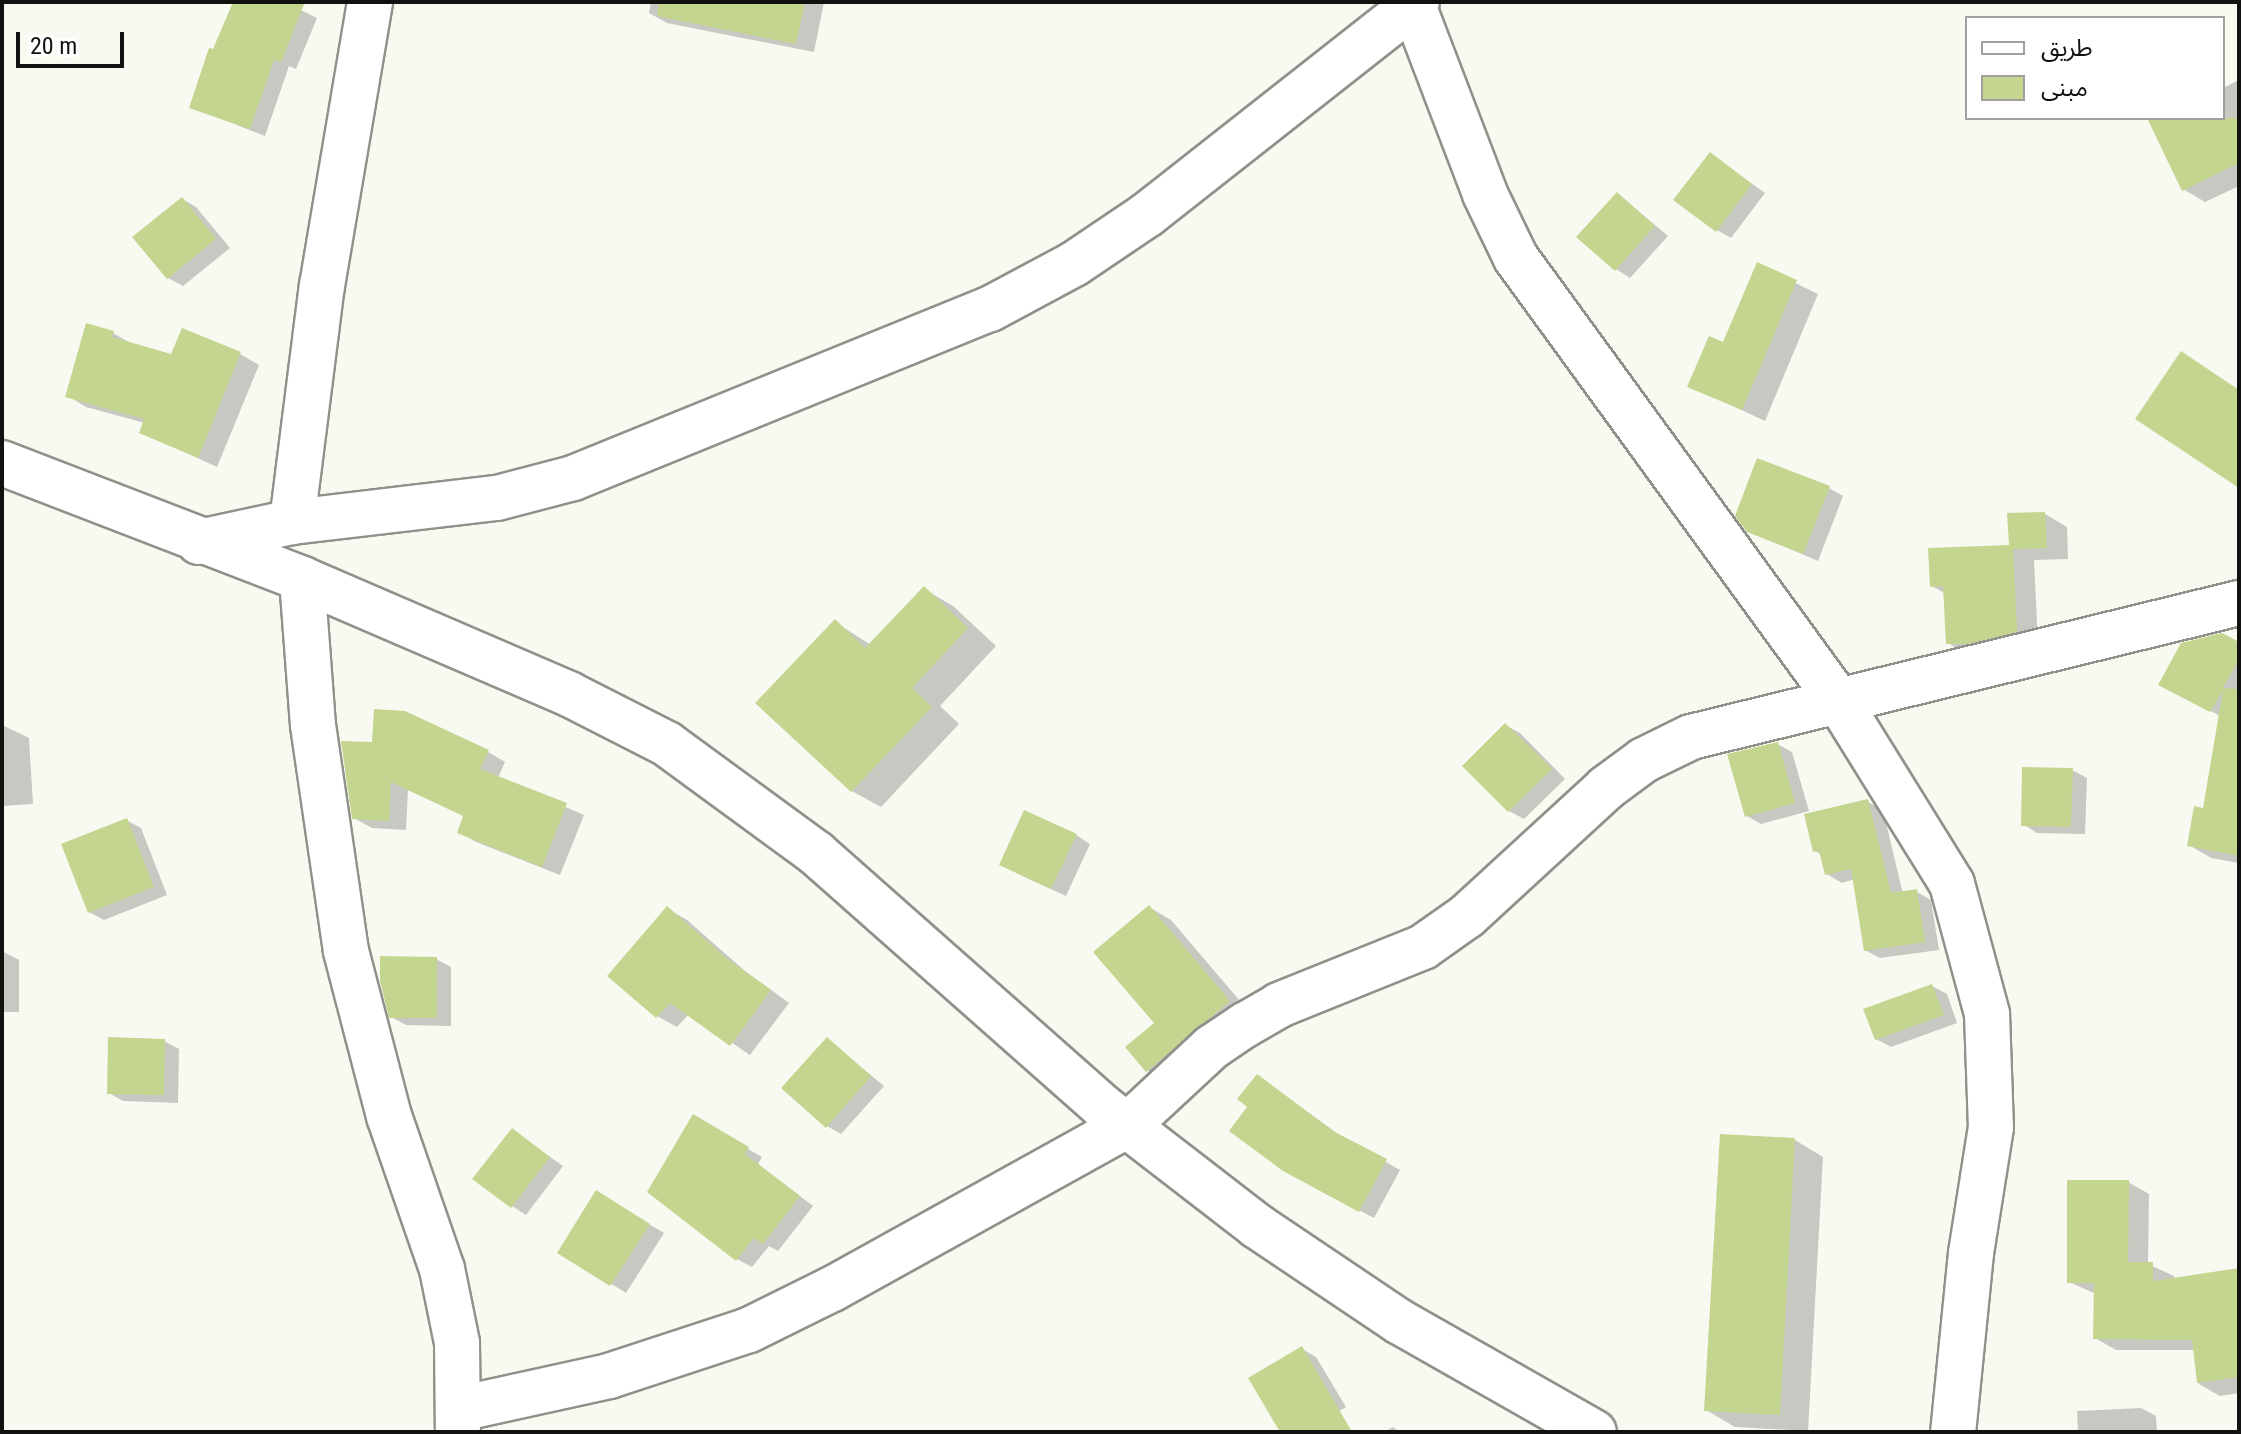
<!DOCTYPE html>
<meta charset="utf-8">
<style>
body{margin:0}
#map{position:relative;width:2241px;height:1434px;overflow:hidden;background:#f8faf2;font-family:"Roboto Condensed","Noto Sans Arabic",sans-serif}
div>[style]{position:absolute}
.shadow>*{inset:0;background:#0003}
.building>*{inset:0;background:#c4d58f}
.roads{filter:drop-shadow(2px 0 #8f918a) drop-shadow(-2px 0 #8f918a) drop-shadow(0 2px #8f918a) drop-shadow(0 -2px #8f918a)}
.street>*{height:44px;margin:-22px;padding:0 22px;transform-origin:22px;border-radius:22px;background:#fff}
.secondary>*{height:44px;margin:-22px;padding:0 22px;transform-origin:22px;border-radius:22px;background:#fff}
span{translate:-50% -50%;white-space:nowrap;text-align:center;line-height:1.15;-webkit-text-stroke:7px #fff;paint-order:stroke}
.frame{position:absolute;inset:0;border:4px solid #11120f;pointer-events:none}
.legend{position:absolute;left:1965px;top:16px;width:260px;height:104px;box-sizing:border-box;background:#fff;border:2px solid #a0a09f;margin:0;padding:10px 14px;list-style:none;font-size:24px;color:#11120f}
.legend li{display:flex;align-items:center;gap:16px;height:40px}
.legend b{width:40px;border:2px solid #a0a09f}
.scale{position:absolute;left:16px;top:32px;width:108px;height:36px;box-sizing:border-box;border:4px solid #11120f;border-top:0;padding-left:10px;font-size:24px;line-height:28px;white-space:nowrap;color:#11120f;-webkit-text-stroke:6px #fff;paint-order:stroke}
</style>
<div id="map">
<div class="shadow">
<div style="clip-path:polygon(235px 2px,284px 2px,317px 18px,296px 69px,289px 66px,265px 136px,191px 107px)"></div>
<div style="clip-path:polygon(651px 2px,824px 2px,814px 52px,667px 23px,649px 13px)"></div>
<div style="clip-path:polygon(2237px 81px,2239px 186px,2205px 202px,2183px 189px,2160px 118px,2223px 118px,2223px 88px)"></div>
<div style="clip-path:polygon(1710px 154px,1765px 193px,1731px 238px,1717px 230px)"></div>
<div style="clip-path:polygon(1618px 194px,1668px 236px,1630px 278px,1616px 269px)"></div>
<div style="clip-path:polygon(182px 199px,196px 207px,230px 248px,183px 286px,168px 278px)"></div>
<div style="clip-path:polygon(1758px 265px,1818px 294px,1765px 421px,1690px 386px,1724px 344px)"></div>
<div style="clip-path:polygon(113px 333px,132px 344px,172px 356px,240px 354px,259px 365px,217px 467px,141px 432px,145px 423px,86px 407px,68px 396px)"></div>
<div style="clip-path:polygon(1829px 488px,1843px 496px,1818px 561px,1748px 531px)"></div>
<div style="clip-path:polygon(2045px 514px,2067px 527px,2068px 559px,2034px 560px,2038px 644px,1992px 655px,1967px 640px,1967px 645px,1985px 655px,1970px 656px,1948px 643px,1946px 594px,1932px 586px,2011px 547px)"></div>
<div style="clip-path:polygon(924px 589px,953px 606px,996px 646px,940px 706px,959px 724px,881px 807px,852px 791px,835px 622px,871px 645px)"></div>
<div style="clip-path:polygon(2239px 644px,2239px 694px,2226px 719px,2175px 692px)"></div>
<div style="clip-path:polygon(2px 725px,29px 738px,33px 804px,2px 806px)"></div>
<div style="clip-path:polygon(1505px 725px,1520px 733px,1565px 779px,1524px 819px,1509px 811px,1465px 766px)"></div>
<div style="clip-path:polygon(343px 743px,488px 752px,505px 762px,498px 778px,584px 815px,560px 875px,476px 842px,459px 832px,465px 816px,408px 790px,406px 830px,372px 828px,354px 818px)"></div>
<div style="clip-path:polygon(1777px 744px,1792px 752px,1809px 811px,1761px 824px,1747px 816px)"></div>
<div style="clip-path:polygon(2239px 746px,2239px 863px,2211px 858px,2189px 845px)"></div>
<div style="clip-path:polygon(2072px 770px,2087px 778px,2085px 834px,2037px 833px,2023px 824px)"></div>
<div style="clip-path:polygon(1868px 802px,1883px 810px,1903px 894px,1917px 892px,1931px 900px,1939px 950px,1880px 958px,1865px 950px,1855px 879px,1842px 883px,1827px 874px,1822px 855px,1815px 851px)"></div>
<div style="clip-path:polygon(126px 820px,141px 828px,167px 895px,104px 920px,89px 912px)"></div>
<div style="clip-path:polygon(1076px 835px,1090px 844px,1066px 896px,1016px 873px)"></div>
<div style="clip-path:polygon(1149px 907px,1171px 920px,1251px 1014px,1170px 1083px,1148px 1071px,1128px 1047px,1157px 1023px)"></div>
<div style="clip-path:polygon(668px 909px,687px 920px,745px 971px,789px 1003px,750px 1055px,689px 1014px,677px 1027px,657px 1016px,609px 975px)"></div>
<div style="clip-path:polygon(2px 951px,19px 960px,19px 1012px,2px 1012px)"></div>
<div style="clip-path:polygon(436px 959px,451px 967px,451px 1026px,406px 1025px,391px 1017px)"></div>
<div style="clip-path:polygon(1932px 986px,1947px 994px,1957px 1023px,1891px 1047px,1876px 1039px)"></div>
<div style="clip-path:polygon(827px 1039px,884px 1086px,841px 1134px,827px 1126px)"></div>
<div style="clip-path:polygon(164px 1041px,179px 1049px,178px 1103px,123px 1101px,109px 1093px)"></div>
<div style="clip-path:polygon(1258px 1076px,1345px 1139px,1400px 1170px,1374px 1218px,1300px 1179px,1250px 1107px)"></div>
<div style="clip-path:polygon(693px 1117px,762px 1157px,758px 1164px,813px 1206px,778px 1251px,769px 1246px,752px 1267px,737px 1259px)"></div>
<div style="clip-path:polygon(512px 1130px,563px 1166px,526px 1215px,512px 1206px)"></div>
<div style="clip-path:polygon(1795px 1140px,1823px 1157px,1808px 1431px,1735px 1427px,1706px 1410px)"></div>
<div style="clip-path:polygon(2128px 1182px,2149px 1194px,2148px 1264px,2174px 1276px,2174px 1280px,2239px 1270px,2239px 1393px,2220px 1396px,2199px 1384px,2195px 1350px,2116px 1350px,2095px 1338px,2096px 1294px,2069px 1282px)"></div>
<div style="clip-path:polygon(597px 1193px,664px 1233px,626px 1293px,560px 1252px)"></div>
<div style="clip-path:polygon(1302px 1349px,1316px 1357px,1346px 1407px,1303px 1432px,1286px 1432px)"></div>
<div style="clip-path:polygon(2141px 1408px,2156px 1416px,2157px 1432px,2078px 1432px,2077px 1411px)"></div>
<div style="clip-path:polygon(1393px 1427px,1400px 1432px,1384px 1432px)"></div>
</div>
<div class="building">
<div style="clip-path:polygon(233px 2px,305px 2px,281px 62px,274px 60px,250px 129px,189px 108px,209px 48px,213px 49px)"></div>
<div style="clip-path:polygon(659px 2px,805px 2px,796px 44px,657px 16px)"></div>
<div style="clip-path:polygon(2147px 118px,2239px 118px,2239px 163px,2182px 191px)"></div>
<div style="clip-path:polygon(1710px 152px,1752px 184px,1716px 232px,1673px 200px)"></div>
<div style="clip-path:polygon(1617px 192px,1655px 226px,1615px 271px,1576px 237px)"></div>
<div style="clip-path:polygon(182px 197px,216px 239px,167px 279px,132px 237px)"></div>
<div style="clip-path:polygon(1757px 262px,1797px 280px,1742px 410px,1687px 387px,1709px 336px,1723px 342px)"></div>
<div style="clip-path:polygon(86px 323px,114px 331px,112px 337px,171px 354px,182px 328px,241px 352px,198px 458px,139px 433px,144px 419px,65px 397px)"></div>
<div style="clip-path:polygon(2181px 351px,2239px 390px,2239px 488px,2135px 419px)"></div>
<div style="clip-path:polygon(1757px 458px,1830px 486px,1803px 554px,1747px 532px,1735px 516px)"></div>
<div style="clip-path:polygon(2045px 512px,2047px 548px,2013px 549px,2017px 632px,1968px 644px,1946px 644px,1943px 586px,1930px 587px,1928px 548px,2009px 545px,2007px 513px)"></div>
<div style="clip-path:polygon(924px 586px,968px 628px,912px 688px,932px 707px,851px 792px,755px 703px,835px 619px,865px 648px)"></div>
<div style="clip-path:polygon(2222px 633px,2239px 642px,2239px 659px,2223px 688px,2239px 689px,2239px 856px,2187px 846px,2194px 806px,2203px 808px,2223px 690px,2210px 712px,2158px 685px,2181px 643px)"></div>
<div style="clip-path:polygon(374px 709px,405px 711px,489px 750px,480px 769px,567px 803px,542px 867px,457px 833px,463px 816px,391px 782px,389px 821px,352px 819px,341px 741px,372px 742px)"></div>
<div style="clip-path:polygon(1505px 723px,1552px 769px,1508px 812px,1462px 766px)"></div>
<div style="clip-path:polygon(1778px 742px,1795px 803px,1745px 817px,1727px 754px)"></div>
<div style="clip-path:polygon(2022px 767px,2073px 768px,2071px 827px,2021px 826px)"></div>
<div style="clip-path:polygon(1868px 799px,1891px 893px,1917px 889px,1925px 942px,1864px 951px,1851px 869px,1825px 875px,1819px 851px,1813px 852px,1804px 814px)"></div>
<div style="clip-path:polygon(1024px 810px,1077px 834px,1051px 889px,999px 865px)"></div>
<div style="clip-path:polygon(127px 818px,154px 887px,88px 913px,61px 844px)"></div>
<div style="clip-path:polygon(1149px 905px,1230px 1001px,1146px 1072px,1125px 1047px,1154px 1023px,1093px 952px)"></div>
<div style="clip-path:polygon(667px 906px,725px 957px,771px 990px,730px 1046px,670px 1003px,656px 1018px,607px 976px)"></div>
<div style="clip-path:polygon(380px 956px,437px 957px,437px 1018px,389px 1018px,380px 981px)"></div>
<div style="clip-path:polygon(1932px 984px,1944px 1015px,1875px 1040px,1863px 1009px)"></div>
<div style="clip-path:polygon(108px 1037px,165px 1039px,164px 1095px,107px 1094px)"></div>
<div style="clip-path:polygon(827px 1037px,871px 1076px,826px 1128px,781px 1088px)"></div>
<div style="clip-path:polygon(1257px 1074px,1333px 1131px,1387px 1159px,1359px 1212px,1283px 1171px,1229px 1131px,1247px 1107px,1237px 1099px)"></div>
<div style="clip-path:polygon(693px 1114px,749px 1147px,745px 1154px,800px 1196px,763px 1244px,754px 1238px,736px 1261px,647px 1192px)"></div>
<div style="clip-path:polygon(512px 1128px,550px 1157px,511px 1208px,472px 1179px)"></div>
<div style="clip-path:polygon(1720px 1134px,1795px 1138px,1780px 1415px,1704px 1411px)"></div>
<div style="clip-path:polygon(2067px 1180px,2129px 1180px,2128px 1262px,2153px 1262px,2153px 1281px,2239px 1268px,2239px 1377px,2197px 1383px,2192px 1340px,2093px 1339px,2094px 1283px,2067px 1283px)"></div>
<div style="clip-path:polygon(596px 1190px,650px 1224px,610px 1286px,557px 1253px)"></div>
<div style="clip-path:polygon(1302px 1346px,1352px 1432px,1280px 1432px,1248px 1378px)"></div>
</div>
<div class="roads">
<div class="street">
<div style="left:1413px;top:5px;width:202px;rotate:69.1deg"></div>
<div style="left:1485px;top:194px;width:71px;rotate:64.2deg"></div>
<div style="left:1516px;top:258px;width:547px;rotate:53.93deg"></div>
<div style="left:1838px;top:700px;width:216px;rotate:58.2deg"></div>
<div style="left:1952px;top:884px;width:135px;rotate:74.9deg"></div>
<div style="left:1987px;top:1014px;width:113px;rotate:88deg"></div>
<div style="left:1991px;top:1127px;width:128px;rotate:99deg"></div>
<div style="left:1971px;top:1253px;width:180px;rotate:95.7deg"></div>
<div style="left:292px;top:522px;width:238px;rotate:-82.8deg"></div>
<div style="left:322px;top:286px;width:288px;rotate:-80.4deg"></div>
<div style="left:199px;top:542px;width:95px;rotate:-12.1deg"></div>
<div style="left:292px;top:522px;width:206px;rotate:-6.7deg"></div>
<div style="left:497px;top:498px;width:79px;rotate:-14.7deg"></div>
<div style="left:573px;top:478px;width:450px;rotate:-22.1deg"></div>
<div style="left:990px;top:309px;width:95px;rotate:-28.2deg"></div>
<div style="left:1074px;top:264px;width:89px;rotate:-34deg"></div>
<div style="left:1148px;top:214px;width:342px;rotate:-38.2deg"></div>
<div style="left:302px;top:579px;width:146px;rotate:85.7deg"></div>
<div style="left:313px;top:725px;width:228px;rotate:81.7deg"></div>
<div style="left:346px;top:951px;width:171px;rotate:75.4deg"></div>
<div style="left:389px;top:1116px;width:162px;rotate:70.9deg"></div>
<div style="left:442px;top:1269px;width:76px;rotate:78.5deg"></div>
<div style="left:457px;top:1343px;width:89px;rotate:89.4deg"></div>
<div style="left:459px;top:1409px;width:154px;rotate:-12.4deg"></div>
<div style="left:609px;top:1376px;width:147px;rotate:-18.2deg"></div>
<div style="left:749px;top:1330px;width:93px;rotate:-26.3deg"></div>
<div style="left:832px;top:1289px;width:338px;rotate:-29deg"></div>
<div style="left:1128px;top:1125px;width:115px;rotate:-42.9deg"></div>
<div style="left:1212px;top:1047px;width:40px;rotate:-34deg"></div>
<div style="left:1245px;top:1025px;width:39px;rotate:-30deg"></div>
<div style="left:1279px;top:1005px;width:155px;rotate:-21.9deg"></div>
<div style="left:1423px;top:947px;width:54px;rotate:-35.2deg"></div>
<div style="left:1467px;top:916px;width:189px;rotate:-42.6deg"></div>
<div style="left:1606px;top:788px;width:47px;rotate:-36.4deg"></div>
<div style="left:1644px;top:760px;width:52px;rotate:-26.1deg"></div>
<div style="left:1691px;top:737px;width:564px;rotate:-13.74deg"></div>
</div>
<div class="secondary">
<div style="left:2px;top:463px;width:322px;rotate:21.1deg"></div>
<div style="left:302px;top:579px;width:291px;rotate:23.3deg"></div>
<div style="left:569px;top:694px;width:110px;rotate:27deg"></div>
<div style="left:667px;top:744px;width:185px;rotate:36.2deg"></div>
<div style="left:816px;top:853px;width:383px;rotate:41.5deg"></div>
<div style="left:1103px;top:1107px;width:195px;rotate:37.7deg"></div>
<div style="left:1257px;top:1226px;width:172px;rotate:33.9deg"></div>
<div style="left:1400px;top:1322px;width:223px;rotate:29.6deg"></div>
</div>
</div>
<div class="frame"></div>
<ul class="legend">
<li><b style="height:10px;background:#fff"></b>طريق</li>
<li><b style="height:22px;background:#c4d58f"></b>مبنى</li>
</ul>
<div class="scale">20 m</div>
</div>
